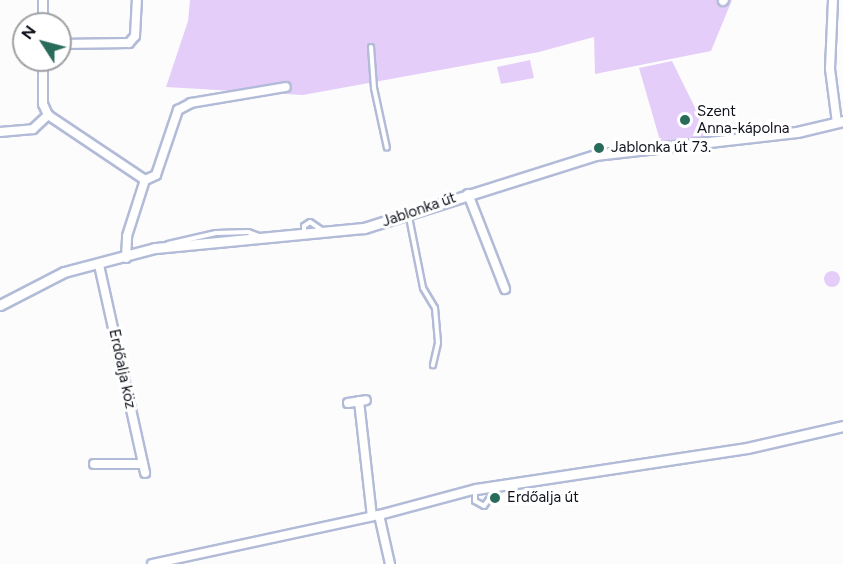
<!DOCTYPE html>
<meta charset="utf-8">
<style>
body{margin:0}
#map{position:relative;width:843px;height:564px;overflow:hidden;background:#fcfcfc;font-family:Figtree,sans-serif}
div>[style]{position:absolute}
.green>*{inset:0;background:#e5cdf9}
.round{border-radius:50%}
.roads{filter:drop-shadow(2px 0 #b2bbd7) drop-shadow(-2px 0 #b2bbd7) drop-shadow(0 2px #b2bbd7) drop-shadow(0 -2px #b2bbd7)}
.service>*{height:4px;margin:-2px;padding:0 2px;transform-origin:2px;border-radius:2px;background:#fff}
.minor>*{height:8px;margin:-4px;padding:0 4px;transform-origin:4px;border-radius:4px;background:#fff}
.tertiary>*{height:9px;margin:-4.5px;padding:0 4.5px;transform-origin:4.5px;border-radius:4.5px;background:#fff}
.dots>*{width:16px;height:16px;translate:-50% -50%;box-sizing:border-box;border:3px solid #fff;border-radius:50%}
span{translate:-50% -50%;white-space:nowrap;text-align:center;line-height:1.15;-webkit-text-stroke:6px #fff;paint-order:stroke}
.poi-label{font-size:15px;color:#10131d}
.left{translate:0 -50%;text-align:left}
.street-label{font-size:15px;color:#10131d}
.north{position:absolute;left:12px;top:12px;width:60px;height:60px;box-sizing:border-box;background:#fff;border:2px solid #9fa1a5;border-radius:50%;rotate:306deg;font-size:16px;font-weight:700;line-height:24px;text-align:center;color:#10131d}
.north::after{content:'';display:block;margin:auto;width:21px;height:27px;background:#296b5a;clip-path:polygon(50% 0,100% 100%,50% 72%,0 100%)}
</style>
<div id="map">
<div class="green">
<div style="clip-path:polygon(190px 0,732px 0,711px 51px,595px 74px,594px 37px,539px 52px,303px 95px,166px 87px,188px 21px)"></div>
<div style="clip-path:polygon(530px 60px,534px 78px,501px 84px,497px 67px)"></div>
<div style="clip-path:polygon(672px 61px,710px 138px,661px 144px,639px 68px)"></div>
<div class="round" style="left:824px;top:271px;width:16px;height:16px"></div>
</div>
<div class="roads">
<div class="service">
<div style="left:371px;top:47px;width:41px;rotate:85.8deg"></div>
<div style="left:374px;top:88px;width:61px;rotate:77.8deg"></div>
<div style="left:409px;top:217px;width:72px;rotate:78.8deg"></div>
<div style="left:423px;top:288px;width:23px;rotate:59deg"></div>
<div style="left:435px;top:308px;width:35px;rotate:85deg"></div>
<div style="left:438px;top:343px;width:23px;rotate:103deg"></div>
<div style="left:304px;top:232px;width:6px;rotate:-90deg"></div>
<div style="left:304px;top:226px;width:7px;rotate:-34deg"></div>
<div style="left:310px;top:222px;width:14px;rotate:34deg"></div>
<div style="left:168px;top:244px;width:49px;rotate:-12.9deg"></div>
<div style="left:216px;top:233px;width:32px;rotate:-2deg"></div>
<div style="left:248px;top:232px;width:12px;rotate:20deg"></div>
<div style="left:475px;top:489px;width:12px;rotate:90deg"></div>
<div style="left:475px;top:501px;width:10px;rotate:29deg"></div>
<div style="left:484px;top:506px;width:22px;rotate:-54deg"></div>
</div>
<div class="minor">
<div style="left:833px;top:0;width:69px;rotate:92.5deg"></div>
<div style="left:830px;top:69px;width:54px;rotate:82.6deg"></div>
<div style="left:723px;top:1px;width:1px;rotate:-45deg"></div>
<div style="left:43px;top:24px;width:24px;rotate:-90deg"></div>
<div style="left:60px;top:44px;width:69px;rotate:-0.8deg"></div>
<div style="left:129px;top:43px;width:9px;rotate:-49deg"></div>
<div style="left:135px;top:36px;width:36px;rotate:-87deg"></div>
<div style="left:43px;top:60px;width:44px;rotate:90deg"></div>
<div style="left:43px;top:104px;width:12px;rotate:66deg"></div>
<div style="left:48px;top:115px;width:117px;rotate:33.8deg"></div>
<div style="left:0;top:132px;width:33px;rotate:-5deg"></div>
<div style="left:33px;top:129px;width:21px;rotate:-43deg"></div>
<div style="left:468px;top:194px;width:102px;rotate:68.7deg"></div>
<div style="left:126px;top:258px;width:22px;rotate:-87deg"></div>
<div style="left:127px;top:236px;width:59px;rotate:-72.2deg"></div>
<div style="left:145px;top:180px;width:12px;rotate:-24deg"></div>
<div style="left:156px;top:175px;width:69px;rotate:-71.3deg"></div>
<div style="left:178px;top:110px;width:15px;rotate:-28deg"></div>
<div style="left:191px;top:103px;width:96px;rotate:-9.6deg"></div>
<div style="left:99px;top:265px;width:213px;rotate:77.5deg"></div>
<div style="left:359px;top:401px;width:116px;rotate:83.6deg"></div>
<div style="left:348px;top:403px;width:18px;rotate:-9deg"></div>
<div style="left:94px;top:464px;width:49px"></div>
<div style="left:379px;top:515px;width:50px;rotate:77.3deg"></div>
<div style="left:152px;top:564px;width:232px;rotate:-12.2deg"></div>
<div style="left:379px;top:515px;width:100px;rotate:-15deg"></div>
</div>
<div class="tertiary">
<div style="left:0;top:305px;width:72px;rotate:-27.3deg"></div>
<div style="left:64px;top:272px;width:94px;rotate:-14.8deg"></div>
<div style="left:155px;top:248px;width:210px;rotate:-5.5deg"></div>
<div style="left:364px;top:228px;width:242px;rotate:-17.5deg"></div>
<div style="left:595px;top:155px;width:203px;rotate:-6.5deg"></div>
<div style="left:797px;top:132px;width:47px;rotate:-13.4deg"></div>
<div style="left:476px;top:489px;width:274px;rotate:-8.6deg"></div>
<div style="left:747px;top:448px;width:98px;rotate:-12.9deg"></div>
</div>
</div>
<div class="dots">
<div style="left:685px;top:120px;background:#296b5a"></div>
<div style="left:599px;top:148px;background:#296b5a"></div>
<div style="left:495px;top:498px;background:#296b5a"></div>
</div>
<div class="poi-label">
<span class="left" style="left:697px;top:120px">Szent<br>Anna-kápolna</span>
<span class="left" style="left:611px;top:148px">Jablonka út 73.</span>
<span class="left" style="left:507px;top:498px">Erdőalja út</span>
</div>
<div class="street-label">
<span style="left:419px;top:210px;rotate:-19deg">Jablonka út</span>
<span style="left:122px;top:369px;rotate:78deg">Erdőalja köz</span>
</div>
<div class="north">N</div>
</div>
